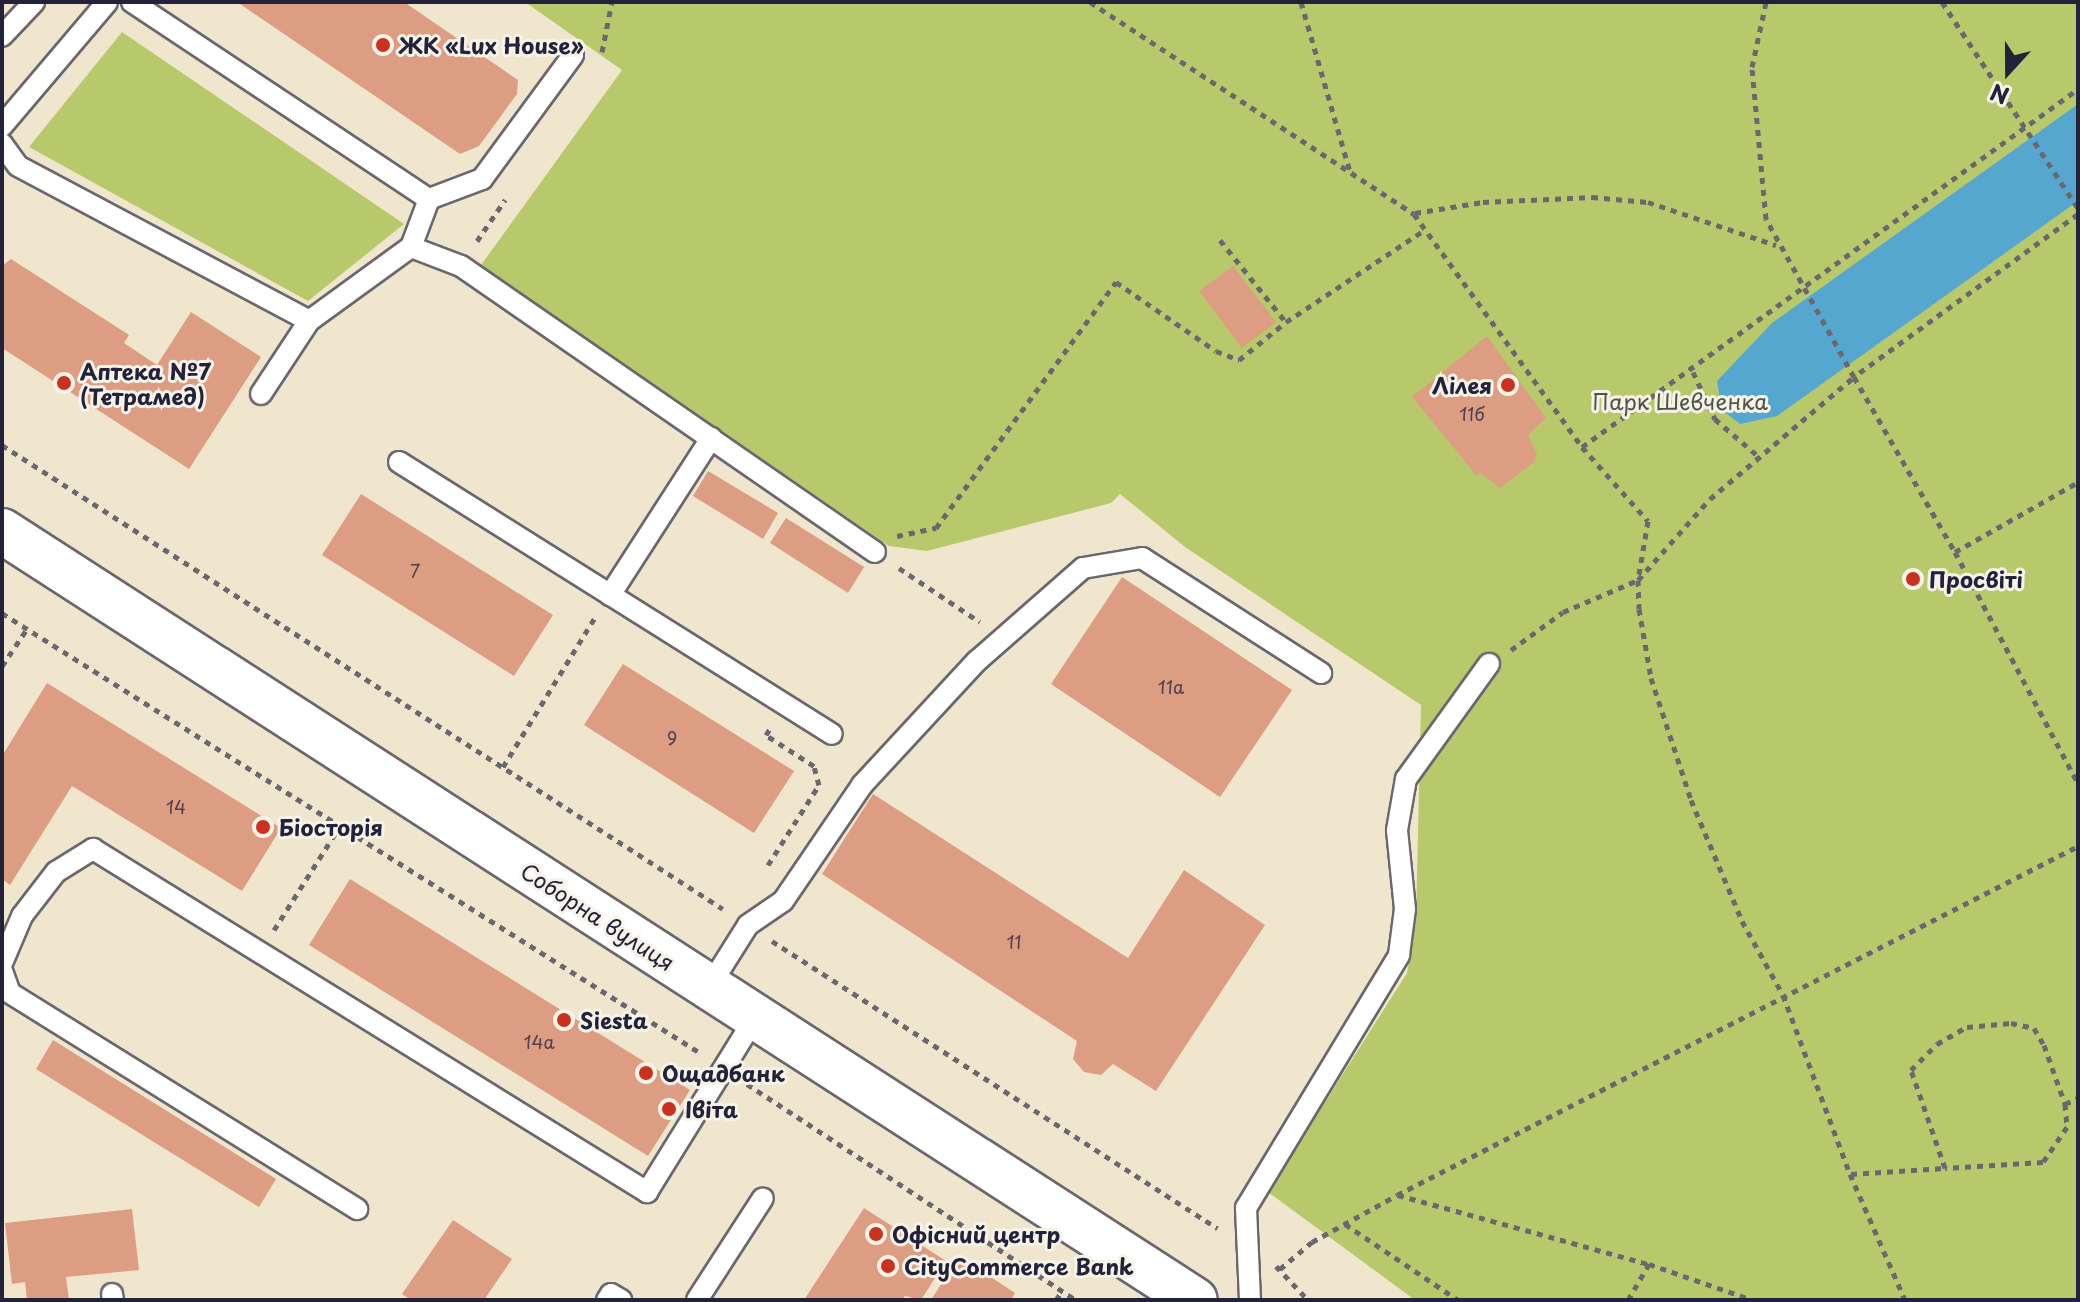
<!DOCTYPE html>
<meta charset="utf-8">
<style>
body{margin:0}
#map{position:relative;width:2080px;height:1302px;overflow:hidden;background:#f0e6cd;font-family:"Playpen Sans",sans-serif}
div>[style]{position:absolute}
.green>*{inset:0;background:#b8c96b}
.water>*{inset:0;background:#56a7d0}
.building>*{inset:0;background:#dd9d82}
.path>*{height:5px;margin-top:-2.5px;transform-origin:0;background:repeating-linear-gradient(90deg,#6a676e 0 6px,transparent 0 12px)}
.roads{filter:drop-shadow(2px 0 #6a676e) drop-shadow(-2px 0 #6a676e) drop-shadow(0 2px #6a676e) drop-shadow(0 -2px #6a676e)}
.service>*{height:20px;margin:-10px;padding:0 10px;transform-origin:10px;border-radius:10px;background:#fff}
.primary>*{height:44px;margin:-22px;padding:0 22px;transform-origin:22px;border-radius:22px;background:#fff}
.dots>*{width:22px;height:22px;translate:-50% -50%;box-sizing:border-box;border:4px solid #f7f3e8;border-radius:50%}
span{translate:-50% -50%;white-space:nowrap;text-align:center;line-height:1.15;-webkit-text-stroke:6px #f7f3e8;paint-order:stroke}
.number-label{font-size:18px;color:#51414d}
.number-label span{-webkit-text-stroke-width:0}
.poi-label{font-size:22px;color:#22223b;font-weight:700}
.left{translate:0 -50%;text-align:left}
.right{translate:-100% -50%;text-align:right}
.park-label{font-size:22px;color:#4f5449}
.street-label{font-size:22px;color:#22223b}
.frame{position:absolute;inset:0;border:4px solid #22223b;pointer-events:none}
.north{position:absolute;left:1968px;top:32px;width:80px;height:80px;-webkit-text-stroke:6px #f7f3e8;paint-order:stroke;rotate:201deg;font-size:22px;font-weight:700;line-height:32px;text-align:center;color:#22223b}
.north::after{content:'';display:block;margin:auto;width:28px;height:36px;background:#22223b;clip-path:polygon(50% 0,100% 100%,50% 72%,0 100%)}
</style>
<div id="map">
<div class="green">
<div style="clip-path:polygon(525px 2px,2078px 2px,2078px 1300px,1415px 1300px,1268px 1192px,1407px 973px,1416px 920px,1421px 705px,1185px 547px,1120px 494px,1111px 503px,927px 551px,889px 546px,481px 265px,622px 70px)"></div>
<div style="clip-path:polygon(122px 32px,404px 224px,308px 301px,29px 147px)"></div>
</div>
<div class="water">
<div style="clip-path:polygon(2078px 104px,2078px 201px,1777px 416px,1740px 424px,1722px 410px,1717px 381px,1772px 323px)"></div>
</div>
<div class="building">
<div style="clip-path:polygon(237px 2px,404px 2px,518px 80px,517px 94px,479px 146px,460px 154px)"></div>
<div style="clip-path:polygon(11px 259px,129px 335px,124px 343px,157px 365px,191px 312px,261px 357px,189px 469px,2px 348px,2px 266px)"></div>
<div style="clip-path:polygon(1233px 266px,1276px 322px,1242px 348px,1199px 291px)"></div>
<div style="clip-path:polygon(1487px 336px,1546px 418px,1528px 435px,1537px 454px,1534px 462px,1500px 488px,1481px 473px,1477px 476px,1412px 397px)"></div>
<div style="clip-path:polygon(708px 471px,778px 513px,763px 539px,693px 496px)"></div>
<div style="clip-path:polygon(361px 494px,553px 615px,514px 676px,322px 555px)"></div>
<div style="clip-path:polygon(786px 518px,864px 567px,848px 593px,770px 543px)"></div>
<div style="clip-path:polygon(1122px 577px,1292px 690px,1220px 797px,1051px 684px)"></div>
<div style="clip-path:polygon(623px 664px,794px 771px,754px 833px,584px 725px)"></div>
<div style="clip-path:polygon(47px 683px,281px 828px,242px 891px,72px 786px,10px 885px,2px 879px,2px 756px)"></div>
<div style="clip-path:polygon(873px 794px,1128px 958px,1184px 870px,1265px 925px,1156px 1091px,1113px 1064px,1101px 1075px,1084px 1072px,1073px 1059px,1077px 1041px,822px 874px)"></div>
<div style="clip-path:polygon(350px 879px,690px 1090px,648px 1156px,309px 945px)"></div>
<div style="clip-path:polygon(53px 1040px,276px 1179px,259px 1207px,36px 1069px)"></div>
<div style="clip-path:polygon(864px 1208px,946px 1261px,921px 1300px,905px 1296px,902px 1300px,804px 1300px)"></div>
<div style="clip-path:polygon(132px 1209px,139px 1270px,66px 1277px,69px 1300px,27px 1300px,25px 1282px,12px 1284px,5px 1223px)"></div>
<div style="clip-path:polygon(453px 1220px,512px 1259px,484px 1300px,411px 1300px,402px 1294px)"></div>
<div style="clip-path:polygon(959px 1256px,1015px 1293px,1011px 1300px,931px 1300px)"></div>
</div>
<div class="path">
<div style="left:1090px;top:2px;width:387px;rotate:33.2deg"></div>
<div style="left:1414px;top:214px;width:287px;rotate:54.2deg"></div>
<div style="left:1582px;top:447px;width:612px;rotate:-35.82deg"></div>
<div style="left:1301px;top:2px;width:177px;rotate:73.9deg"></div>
<div style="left:1942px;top:2px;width:247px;rotate:56.6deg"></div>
<div style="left:602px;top:52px;width:51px;rotate:-78.7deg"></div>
<div style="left:1415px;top:213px;width:69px;rotate:-9.2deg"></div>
<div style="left:1483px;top:202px;width:109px;rotate:-2.6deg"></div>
<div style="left:1592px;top:197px;width:56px;rotate:5.1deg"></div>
<div style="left:1648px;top:202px;width:135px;rotate:18.6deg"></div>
<div style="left:2078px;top:214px;width:277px;rotate:144deg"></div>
<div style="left:1854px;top:377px;width:202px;rotate:60deg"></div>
<div style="left:1955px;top:552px;width:262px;rotate:62deg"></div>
<div style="left:1220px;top:240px;width:105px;rotate:51.2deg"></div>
<div style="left:1286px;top:322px;width:168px;rotate:-33.6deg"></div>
<div style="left:477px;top:241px;width:50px;rotate:-55.7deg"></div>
<div style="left:1693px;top:372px;width:52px;rotate:64.9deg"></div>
<div style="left:1715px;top:419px;width:57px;rotate:40.7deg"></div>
<div style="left:2px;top:445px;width:857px;rotate:32.76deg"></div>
<div style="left:1582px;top:447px;width:99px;rotate:48.3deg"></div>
<div style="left:1648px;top:521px;width:60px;rotate:99.6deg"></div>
<div style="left:1638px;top:580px;width:29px;rotate:88deg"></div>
<div style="left:1639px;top:609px;width:70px;rotate:80.1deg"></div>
<div style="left:1651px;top:678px;width:128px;rotate:71.8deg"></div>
<div style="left:1691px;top:800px;width:131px;rotate:67.1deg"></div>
<div style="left:1742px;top:921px;width:85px;rotate:61deg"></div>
<div style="left:1783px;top:995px;width:191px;rotate:69.5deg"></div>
<div style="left:1850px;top:1174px;width:137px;rotate:66.4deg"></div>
<div style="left:897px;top:536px;width:40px;rotate:-12deg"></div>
<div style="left:936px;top:528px;width:305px;rotate:-53.8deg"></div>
<div style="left:1116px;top:282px;width:121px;rotate:34.6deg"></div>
<div style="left:1216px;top:351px;width:25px;rotate:21deg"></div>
<div style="left:1239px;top:360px;width:60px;rotate:-39deg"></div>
<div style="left:1955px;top:552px;width:142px;rotate:-29.6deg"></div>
<div style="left:899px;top:568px;width:97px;rotate:33.7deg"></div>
<div style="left:2px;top:613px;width:827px;rotate:32.21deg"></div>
<div style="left:1511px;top:650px;width:64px;rotate:-36.2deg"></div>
<div style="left:1563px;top:612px;width:82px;rotate:-23.1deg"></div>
<div style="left:1638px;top:580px;width:108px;rotate:-48.4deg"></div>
<div style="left:1710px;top:499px;width:189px;rotate:-40.3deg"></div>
<div style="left:1854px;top:377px;width:181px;rotate:-119.1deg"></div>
<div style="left:1766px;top:219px;width:153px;rotate:-95.3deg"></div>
<div style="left:1752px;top:67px;width:66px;rotate:-77.8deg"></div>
<div style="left:2px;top:666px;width:45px;rotate:-56deg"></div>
<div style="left:503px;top:767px;width:174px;rotate:-58.4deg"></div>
<div style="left:768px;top:865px;width:95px;rotate:-57.5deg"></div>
<div style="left:819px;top:785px;width:20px;rotate:-105deg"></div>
<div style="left:814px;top:766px;width:57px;rotate:-147.1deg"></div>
<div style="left:766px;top:735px;width:9px;rotate:-58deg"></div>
<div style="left:274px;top:930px;width:123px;rotate:-57.6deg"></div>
<div style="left:772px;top:941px;width:530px;rotate:32.82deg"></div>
<div style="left:2011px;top:1023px;width:24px;rotate:12deg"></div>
<div style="left:2034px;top:1028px;width:20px;rotate:60deg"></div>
<div style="left:2044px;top:1045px;width:63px;rotate:70.4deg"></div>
<div style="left:2065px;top:1104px;width:23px;rotate:85deg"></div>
<div style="left:2067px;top:1127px;width:42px;rotate:124.4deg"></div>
<div style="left:2043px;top:1162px;width:98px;rotate:176.5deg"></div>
<div style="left:1945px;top:1168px;width:104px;rotate:-109.1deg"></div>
<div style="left:1911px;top:1070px;width:37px;rotate:-45deg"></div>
<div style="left:1937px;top:1044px;width:34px;rotate:-30deg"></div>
<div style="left:1967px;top:1027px;width:44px;rotate:-5.2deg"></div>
<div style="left:747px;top:1084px;width:394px;rotate:33.3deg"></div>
<div style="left:2065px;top:1104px;width:14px;rotate:-25deg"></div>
<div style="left:1851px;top:1174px;width:94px;rotate:-3.7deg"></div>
<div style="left:1398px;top:1195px;width:260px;rotate:15.4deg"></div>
<div style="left:1649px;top:1264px;width:110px;rotate:19.1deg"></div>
<div style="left:1345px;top:1224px;width:136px;rotate:33.9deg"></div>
<div style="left:1276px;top:1266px;width:47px;rotate:46.7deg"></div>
<div style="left:1280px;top:1269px;width:42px;rotate:-40.2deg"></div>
<div style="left:1312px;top:1242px;width:97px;rotate:-28.9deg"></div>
<div style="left:1397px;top:1195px;width:765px;rotate:-27.13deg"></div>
<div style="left:1056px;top:1300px;width:11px;rotate:-56deg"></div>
<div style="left:1628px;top:1300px;width:42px;rotate:-59.7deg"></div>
</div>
<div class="roads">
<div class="service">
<div style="left:132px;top:2px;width:356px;rotate:33.6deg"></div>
<div style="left:429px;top:199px;width:57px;rotate:-20.7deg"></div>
<div style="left:482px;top:179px;width:154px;rotate:-53.7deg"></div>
<div style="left:2px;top:36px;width:47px;rotate:-46.7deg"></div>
<div style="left:2px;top:126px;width:162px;rotate:-49.7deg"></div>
<div style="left:2px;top:144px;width:27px;rotate:54deg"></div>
<div style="left:18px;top:166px;width:330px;rotate:28deg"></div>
<div style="left:309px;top:321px;width:126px;rotate:-36deg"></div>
<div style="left:411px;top:247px;width:53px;rotate:20.8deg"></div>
<div style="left:461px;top:266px;width:503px;rotate:34.64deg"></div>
<div style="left:411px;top:247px;width:51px;rotate:-69.4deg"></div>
<div style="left:261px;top:394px;width:87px;rotate:-56.7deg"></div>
<div style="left:399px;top:462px;width:511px;rotate:32.14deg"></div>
<div style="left:610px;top:595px;width:187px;rotate:-57.2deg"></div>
<div style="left:2px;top:963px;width:51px;rotate:-66.9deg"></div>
<div style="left:22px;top:916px;width:56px;rotate:-52.3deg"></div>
<div style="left:56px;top:872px;width:44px;rotate:-31.9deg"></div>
<div style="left:93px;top:849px;width:652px;rotate:31.76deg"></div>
<div style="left:647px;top:1192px;width:205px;rotate:-58.2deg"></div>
<div style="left:2px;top:971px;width:23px;rotate:70deg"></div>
<div style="left:10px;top:993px;width:409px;rotate:31.9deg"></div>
<div style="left:709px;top:987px;width:73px;rotate:-57.8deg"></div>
<div style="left:748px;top:925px;width:42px;rotate:-34.4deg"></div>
<div style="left:783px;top:901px;width:140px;rotate:-55.7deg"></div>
<div style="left:862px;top:785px;width:169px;rotate:-47.2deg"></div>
<div style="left:977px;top:661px;width:141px;rotate:-41.3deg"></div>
<div style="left:1083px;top:568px;width:60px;rotate:-9.6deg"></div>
<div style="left:1142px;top:558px;width:213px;rotate:32.7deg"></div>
<div style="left:112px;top:1294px;width:6px;rotate:81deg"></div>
<div style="left:607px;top:1300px;width:7px;rotate:-56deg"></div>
<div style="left:611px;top:1294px;width:12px;rotate:31deg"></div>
<div style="left:697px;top:1300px;width:121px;rotate:-57.1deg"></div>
<div style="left:1250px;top:1300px;width:92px;rotate:-92.5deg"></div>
<div style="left:1246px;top:1208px;width:296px;rotate:-58.8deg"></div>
<div style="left:1399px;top:955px;width:46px;rotate:-82.6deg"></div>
<div style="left:1405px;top:909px;width:79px;rotate:-95.8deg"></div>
<div style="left:1397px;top:830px;width:52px;rotate:-80deg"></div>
<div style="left:1406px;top:779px;width:142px;rotate:-54.2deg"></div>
</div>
<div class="primary">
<div style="left:2px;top:531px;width:1419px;rotate:32.81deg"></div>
</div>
</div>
<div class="dots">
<div style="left:383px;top:45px;background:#c8321e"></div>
<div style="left:64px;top:383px;background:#c8321e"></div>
<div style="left:1508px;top:385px;background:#c8321e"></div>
<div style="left:1913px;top:579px;background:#c8321e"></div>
<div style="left:263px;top:827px;background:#c8321e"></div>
<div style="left:564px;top:1020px;background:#c8321e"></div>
<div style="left:646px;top:1073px;background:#c8321e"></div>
<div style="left:669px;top:1109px;background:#c8321e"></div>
<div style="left:876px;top:1234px;background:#c8321e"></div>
<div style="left:888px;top:1266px;background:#c8321e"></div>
</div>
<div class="number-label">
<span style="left:1472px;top:414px">11б</span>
<span style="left:415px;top:571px">7</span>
<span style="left:1171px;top:687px">11а</span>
<span style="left:672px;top:738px">9</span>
<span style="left:176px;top:807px">14</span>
<span style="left:1014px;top:942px">11</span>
<span style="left:539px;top:1042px">14а</span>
</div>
<div class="poi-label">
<span class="left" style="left:399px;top:45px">ЖК «Lux House»</span>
<span class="left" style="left:80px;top:383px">Аптека №7<br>(Тетрамед)</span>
<span class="right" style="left:1492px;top:385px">Лілея</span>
<span class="left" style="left:1929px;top:579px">Просвіті</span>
<span class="left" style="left:279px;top:827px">Біосторія</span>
<span class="left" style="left:580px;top:1020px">Siesta</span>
<span class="left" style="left:662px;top:1073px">Ощадбанк</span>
<span class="left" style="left:685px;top:1109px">Івіта</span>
<span class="left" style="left:892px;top:1234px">Офісний центр</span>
<span class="left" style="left:904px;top:1266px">CityCommerce Bank</span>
</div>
<div class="park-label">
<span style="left:1680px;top:401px">Парк Шевченка</span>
</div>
<div class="street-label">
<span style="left:598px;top:916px;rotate:33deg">Соборна вулиця</span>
</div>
<div class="frame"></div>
<div class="north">N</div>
</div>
